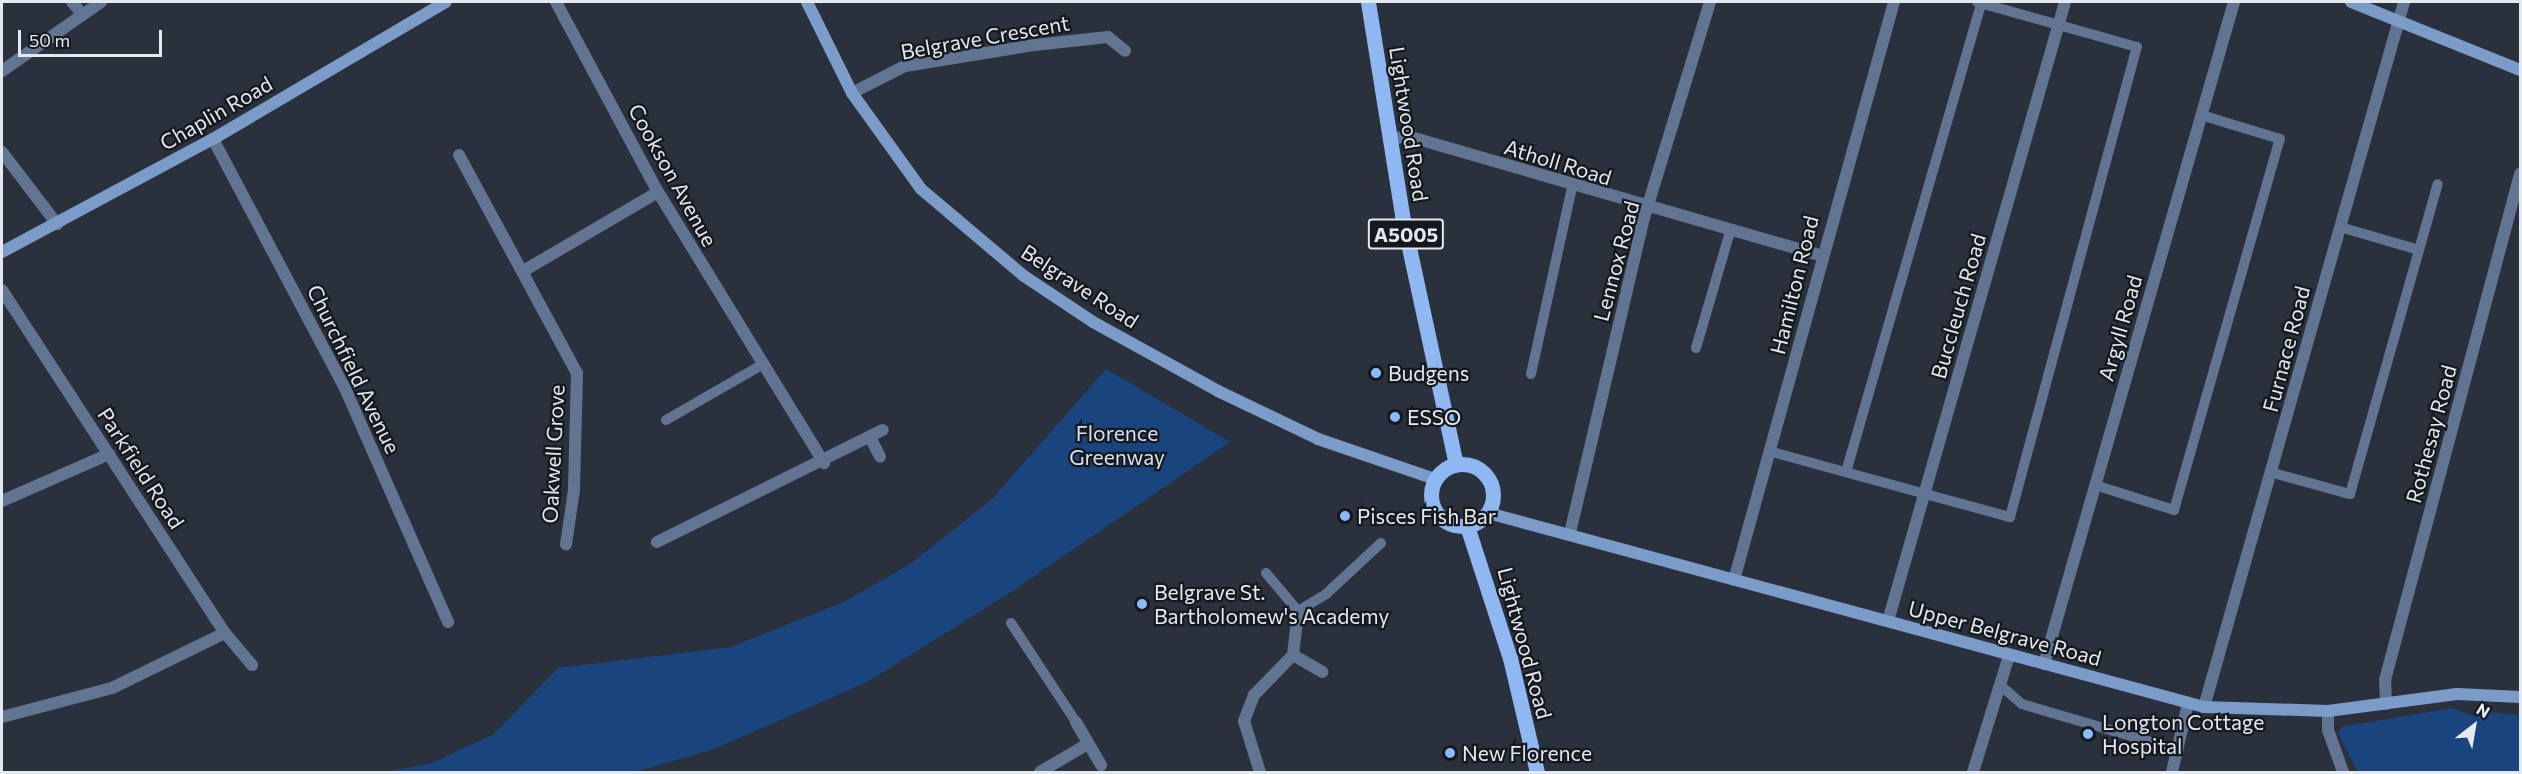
<!DOCTYPE html>
<style>
body{margin:0}
#map{position:relative;width:2522px;height:774px;overflow:hidden;background:#2a313c;font-family:Commissioner,sans-serif}
div>[style]{position:absolute}
.green>*{inset:0;background:#19447e}
.lane>*{height:10px;margin:-5px;padding:0 5px;transform-origin:5px;border-radius:5px;background:#617592}
.street>*{height:12px;margin:-6px;padding:0 6px;transform-origin:6px;border-radius:6px;background:#617592}
.secondary>*{height:12px;margin:-6px;padding:0 6px;transform-origin:6px;border-radius:6px;background:#7b9bc8}
.primary>*{height:15px;margin:-7.5px;padding:0 7.5px;transform-origin:7.5px;border-radius:7.5px;background:#8fb8f3}
.primary>.ring{margin:-7.5px;padding:0;box-sizing:content-box;background:none;border:15px solid #8fb8f3;border-radius:50%}
.dots>*{width:16px;height:16px;translate:-50% -50%;box-sizing:border-box;border:3px solid #15191e;border-radius:50%}
span{translate:-50% -50%;white-space:nowrap;text-align:center;line-height:1.15;-webkit-text-stroke:4.5px #15191e;paint-order:stroke}
.shield-label span{padding:2px 4px;background:#15191e;border:2px solid;border-radius:4px;-webkit-text-stroke-width:0}
.shield-label{font-size:20px;color:#e4e9f0;font-weight:700}
.street-label{font-size:21px;color:#e4e9f0}
.poi-label{font-size:21px;color:#e4e9f0}
.left{translate:0 -50%;text-align:left}
.park-label{font-size:21px;color:#d5e2f4}
.frame{position:absolute;inset:0;border:3px solid #e4e9f0;pointer-events:none}
.north{position:absolute;left:2444px;top:696px;width:60px;height:60px;-webkit-text-stroke:4px #15191e;paint-order:stroke;rotate:31deg;font-size:16px;font-weight:700;line-height:24px;text-align:center;color:#e4e9f0}
.north::after{content:'';display:block;margin:auto;width:21px;height:27px;background:#e4e9f0;clip-path:polygon(50% 0,100% 100%,50% 72%,0 100%)}
.scale{position:absolute;left:18px;top:30px;width:144px;height:27px;box-sizing:border-box;border:3px solid #e4e9f0;border-top:0;padding-left:8px;font-size:18px;line-height:21px;white-space:nowrap;color:#e4e9f0;-webkit-text-stroke:4px #15191e;paint-order:stroke}
</style>
<div id="map">
<div class="green">
<div style="clip-path:polygon(1106px 369px,1230px 442px,1011px 592px,867px 682px,714px 749px,635px 772px,386px 772px,432px 763px,494px 734px,558px 668px,731px 647px,846px 601px,910px 564px,991px 500px)"></div>
<div style="clip-path:polygon(2452px 708px,2476px 717px,2486px 712px,2520px 715px,2520px 772px,2358px 772px,2338px 733px,2342px 727px)"></div>
</div>
<div class="lane">
<div style="left:2340px;top:227px;width:82px;rotate:16.2deg"></div>
<div style="left:1696px;top:348px;width:121px;rotate:-73.7deg"></div>
<div style="left:1531px;top:374px;width:190px;rotate:-77.6deg"></div>
<div style="left:666px;top:420px;width:108px;rotate:-29.9deg"></div>
<div style="left:1772px;top:452px;width:247px;rotate:15.3deg"></div>
<div style="left:2010px;top:517px;width:487px;rotate:-74.9deg"></div>
<div style="left:2137px;top:47px;width:166px;rotate:-164.3deg"></div>
<div style="left:1846px;top:472px;width:488px;rotate:-73.9deg"></div>
<div style="left:2273px;top:473px;width:80px;rotate:15.3deg"></div>
<div style="left:2350px;top:494px;width:322px;rotate:-74.2deg"></div>
<div style="left:2095px;top:485px;width:83px;rotate:17.6deg"></div>
<div style="left:2174px;top:510px;width:386px;rotate:-74.1deg"></div>
<div style="left:2280px;top:139px;width:83px;rotate:-163.1deg"></div>
<div style="left:1266px;top:573px;width:50px;rotate:49.9deg"></div>
<div style="left:1298px;top:611px;width:33px;rotate:-31deg"></div>
<div style="left:1326px;top:594px;width:75px;rotate:-42.8deg"></div>
<div style="left:1011px;top:623px;width:118px;rotate:56.7deg"></div>
<div style="left:2000px;top:685px;width:29px;rotate:41deg"></div>
<div style="left:2022px;top:704px;width:163px;rotate:16.4deg"></div>
</div>
<div class="street">
<div style="left:72px;top:2px;width:16px;rotate:50deg"></div>
<div style="left:556px;top:2px;width:216px;rotate:61.8deg"></div>
<div style="left:658px;top:192px;width:318px;rotate:58.5deg"></div>
<div style="left:2px;top:71px;width:121px;rotate:-34.9deg"></div>
<div style="left:852px;top:93px;width:59px;rotate:-27deg"></div>
<div style="left:905px;top:66px;width:132px;rotate:-9.2deg"></div>
<div style="left:1035px;top:45px;width:73px;rotate:-6.3deg"></div>
<div style="left:1108px;top:37px;width:22px;rotate:39deg"></div>
<div style="left:213px;top:139px;width:280px;rotate:62.1deg"></div>
<div style="left:344px;top:386px;width:258px;rotate:66.2deg"></div>
<div style="left:1389px;top:140px;width:18px;rotate:-13deg"></div>
<div style="left:1407px;top:136px;width:430px;rotate:16.1deg"></div>
<div style="left:2px;top:152px;width:91px;rotate:52.6deg"></div>
<div style="left:459px;top:155px;width:248px;rotate:61.6deg"></div>
<div style="left:577px;top:373px;width:117px;rotate:91.5deg"></div>
<div style="left:574px;top:490px;width:55px;rotate:98.4deg"></div>
<div style="left:525px;top:270px;width:154px;rotate:-30.4deg"></div>
<div style="left:2px;top:290px;width:409px;rotate:57deg"></div>
<div style="left:225px;top:633px;width:42px;rotate:49.8deg"></div>
<div style="left:870px;top:437px;width:22px;rotate:63deg"></div>
<div style="left:2px;top:501px;width:117px;rotate:-23.7deg"></div>
<div style="left:1570px;top:533px;width:324px;rotate:-76.8deg"></div>
<div style="left:1644px;top:218px;width:226px;rotate:-73deg"></div>
<div style="left:657px;top:542px;width:252px;rotate:-26.4deg"></div>
<div style="left:1734px;top:580px;width:600px;rotate:-74.53deg"></div>
<div style="left:1888px;top:621px;width:644px;rotate:-74.04deg"></div>
<div style="left:1293px;top:655px;width:44px;rotate:-83.5deg"></div>
<div style="left:2044px;top:664px;width:689px;rotate:-73.99deg"></div>
<div style="left:2386px;top:704px;width:24px;rotate:-92deg"></div>
<div style="left:2385px;top:680px;width:524px;rotate:-75.06deg"></div>
<div style="left:2204px;top:707px;width:733px;rotate:-74.16deg"></div>
<div style="left:2328px;top:711px;width:19px;rotate:90deg"></div>
<div style="left:2328px;top:730px;width:45px;rotate:70.3deg"></div>
<div style="left:2px;top:717px;width:114px;rotate:-14.8deg"></div>
<div style="left:112px;top:688px;width:126px;rotate:-26deg"></div>
<div style="left:1076px;top:722px;width:50px;rotate:59.8deg"></div>
<div style="left:1040px;top:772px;width:53px;rotate:-30.4deg"></div>
<div style="left:1260px;top:772px;width:53px;rotate:-107.4deg"></div>
<div style="left:1244px;top:721px;width:28px;rotate:-69deg"></div>
<div style="left:1254px;top:695px;width:56px;rotate:-45.7deg"></div>
<div style="left:1293px;top:655px;width:34px;rotate:30deg"></div>
<div style="left:1973px;top:772px;width:121px;rotate:-72.8deg"></div>
<div style="left:2172px;top:772px;width:71px;rotate:-76.9deg"></div>
</div>
<div class="secondary">
<div style="left:807px;top:2px;width:102px;rotate:63.7deg"></div>
<div style="left:852px;top:93px;width:118px;rotate:54.3deg"></div>
<div style="left:921px;top:189px;width:135px;rotate:40.2deg"></div>
<div style="left:1024px;top:276px;width:83px;rotate:33.7deg"></div>
<div style="left:1093px;top:322px;width:143px;rotate:28.9deg"></div>
<div style="left:1218px;top:391px;width:111px;rotate:25.6deg"></div>
<div style="left:1318px;top:439px;width:124px;rotate:18.9deg"></div>
<div style="left:2351px;top:2px;width:182px;rotate:21.9deg"></div>
<div style="left:2px;top:252px;width:239px;rotate:-28.2deg"></div>
<div style="left:213px;top:139px;width:270px;rotate:-30.5deg"></div>
<div style="left:1488px;top:513px;width:742px;rotate:15.16deg"></div>
<div style="left:2204px;top:707px;width:124px;rotate:1.8deg"></div>
<div style="left:2328px;top:711px;width:130px;rotate:-7.5deg"></div>
<div style="left:2457px;top:694px;width:63px;rotate:2.7deg"></div>
</div>
<div class="primary">
<div style="left:1368px;top:2px;width:216px;rotate:80.9deg"></div>
<div style="left:1402px;top:215px;width:255px;rotate:77.8deg"></div>
<div class="ring" style="left:1431px;top:464px;width:47px;height:47px"></div>
<div style="left:1467px;top:526px;width:139px;rotate:72deg"></div>
<div style="left:1510px;top:658px;width:117px;rotate:76.7deg"></div>
</div>
<div class="dots">
<div style="left:1376px;top:373px;background:#8bbafc"></div>
<div style="left:1395px;top:417px;background:#8bbafc"></div>
<div style="left:1345px;top:516px;background:#8bbafc"></div>
<div style="left:1142px;top:604px;background:#8bbafc"></div>
<div style="left:2088px;top:734px;background:#8bbafc"></div>
<div style="left:1450px;top:753px;background:#8bbafc"></div>
</div>
<div class="shield-label">
<span style="left:1406px;top:234px">A5005</span>
</div>
<div class="street-label">
<span style="left:985px;top:37px;rotate:-10deg">Belgrave Crescent</span>
<span style="left:216px;top:113px;rotate:-30deg">Chaplin Road</span>
<span style="left:1409px;top:124px;rotate:81deg">Lightwood Road</span>
<span style="left:1558px;top:162px;rotate:17deg">Atholl Road</span>
<span style="left:673px;top:175px;rotate:61deg">Cookson Avenue</span>
<span style="left:1616px;top:261px;rotate:-75deg">Lennox Road</span>
<span style="left:1794px;top:285px;rotate:-76deg">Hamilton Road</span>
<span style="left:1080px;top:286px;rotate:33deg">Belgrave Road</span>
<span style="left:1958px;top:306px;rotate:-74deg">Buccleuch Road</span>
<span style="left:2120px;top:328px;rotate:-74deg">Argyll Road</span>
<span style="left:2286px;top:349px;rotate:-75deg">Furnace Road</span>
<span style="left:354px;top:369px;rotate:64deg">Churchfield Avenue</span>
<span style="left:2431px;top:434px;rotate:-75deg">Rothesay Road</span>
<span style="left:553px;top:454px;rotate:-87deg">Oakwell Grove</span>
<span style="left:141px;top:468px;rotate:57deg">Parkfield Road</span>
<span style="left:2005px;top:633px;rotate:15deg">Upper Belgrave Road</span>
<span style="left:1525px;top:643px;rotate:75deg">Lightwood Road</span>
</div>
<div class="poi-label">
<span class="left" style="left:1388px;top:373px">Budgens</span>
<span class="left" style="left:1407px;top:417px">ESSO</span>
<span class="left" style="left:1357px;top:516px">Pisces Fish Bar</span>
<span class="left" style="left:1154px;top:604px">Belgrave St.<br>Bartholomew's Academy</span>
<span class="left" style="left:2102px;top:734px">Longton Cottage<br>Hospital</span>
<span class="left" style="left:1462px;top:753px">New Florence</span>
</div>
<div class="park-label">
<span style="left:1117px;top:445px">Florence<br>Greenway</span>
</div>
<div class="frame"></div>
<div class="north">N</div>
<div class="scale">50 m</div>
</div>
